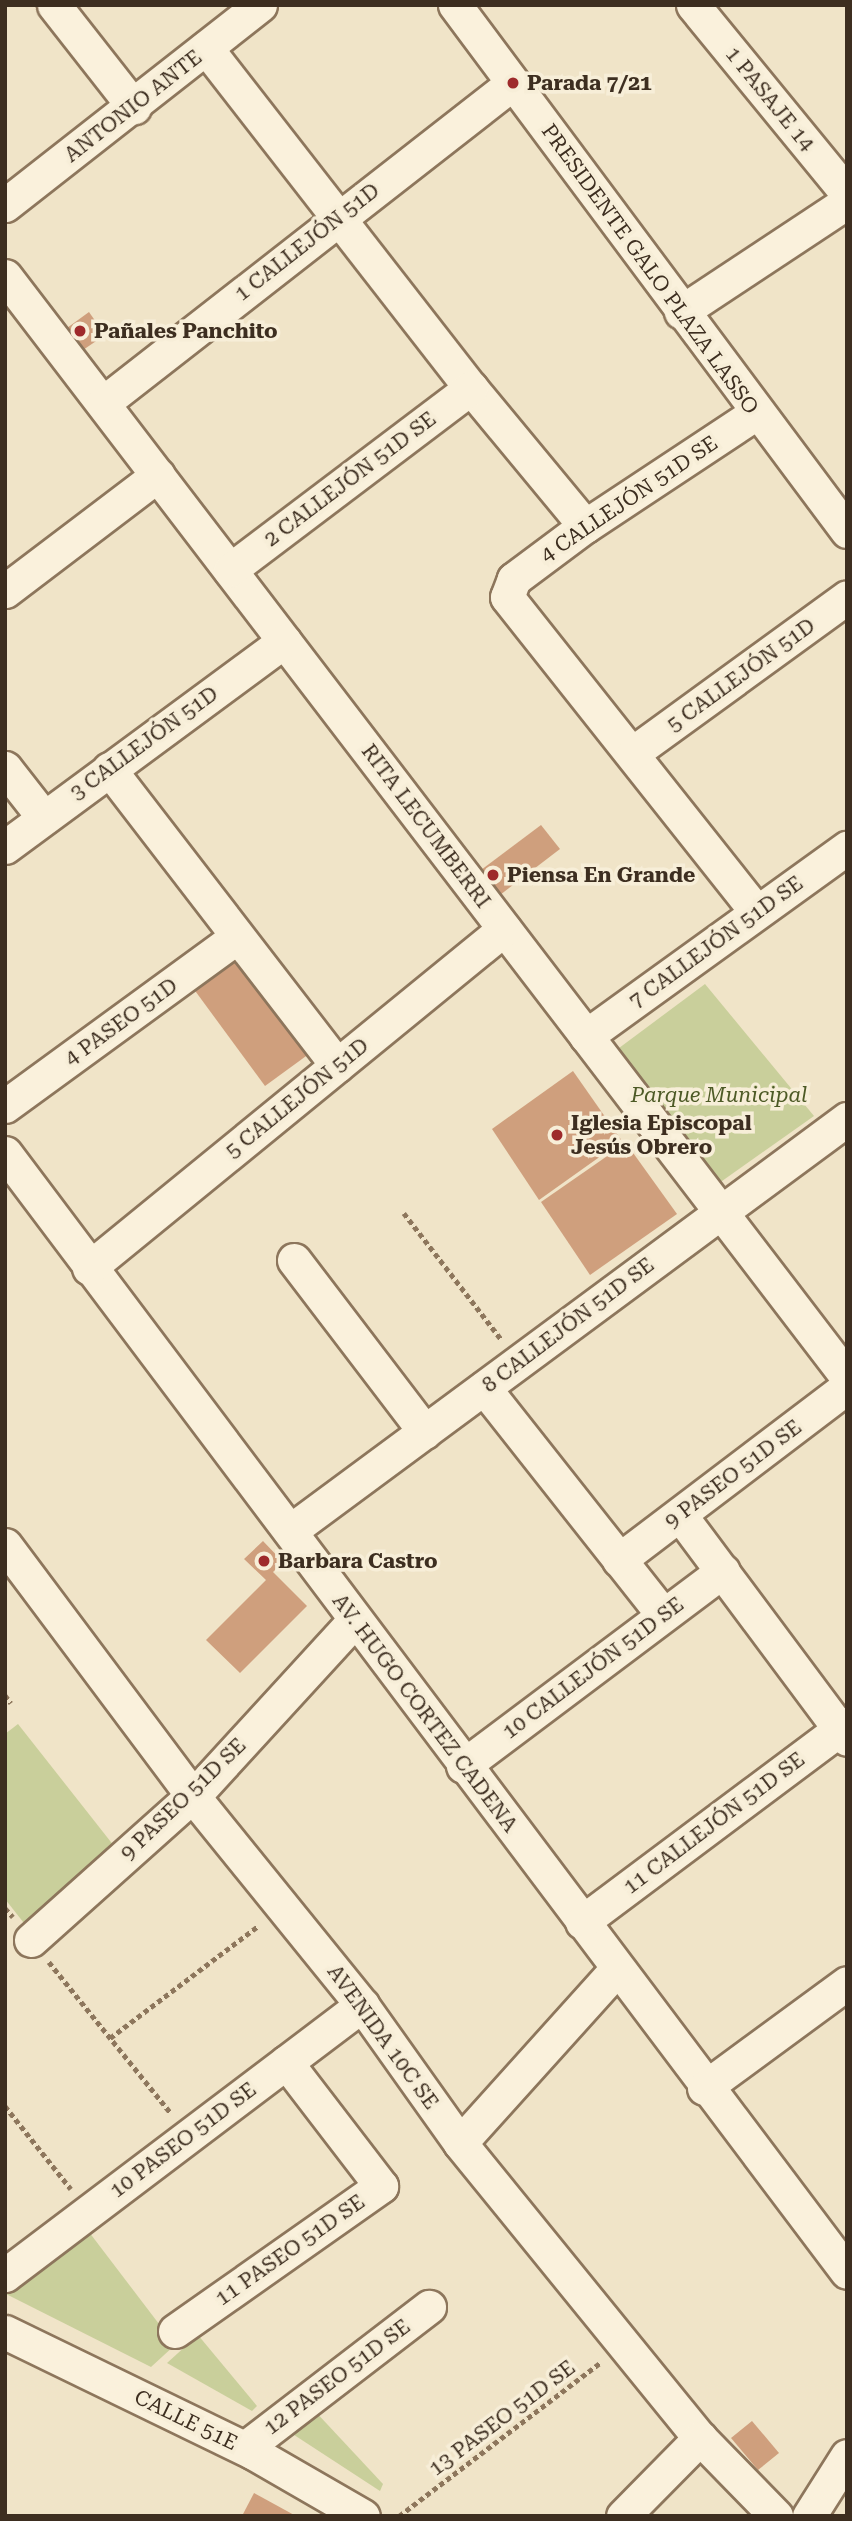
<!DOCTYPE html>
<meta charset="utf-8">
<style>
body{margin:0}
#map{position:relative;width:852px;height:2521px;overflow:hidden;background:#f0e4c8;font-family:"Roboto Serif",serif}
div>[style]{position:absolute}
.green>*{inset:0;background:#c9cf9b}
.building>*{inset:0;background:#cf9f7d}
.path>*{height:4.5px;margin-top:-2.25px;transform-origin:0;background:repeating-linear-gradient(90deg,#8d765c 0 5px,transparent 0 8.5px)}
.roads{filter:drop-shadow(2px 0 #8d765c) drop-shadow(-2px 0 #8d765c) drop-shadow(0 2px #8d765c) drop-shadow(0 -2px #8d765c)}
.minor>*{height:33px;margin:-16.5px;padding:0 16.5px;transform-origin:16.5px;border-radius:16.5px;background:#faf1dc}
.dots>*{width:19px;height:19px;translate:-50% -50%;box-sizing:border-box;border:4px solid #f7eed8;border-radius:50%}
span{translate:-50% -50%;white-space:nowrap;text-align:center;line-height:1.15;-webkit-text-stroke:7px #f7eed8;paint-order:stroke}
.poi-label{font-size:21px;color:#3d2e20;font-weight:700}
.left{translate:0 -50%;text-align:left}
.street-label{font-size:21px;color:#3d2e20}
.park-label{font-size:21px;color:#4d5a26;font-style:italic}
.frame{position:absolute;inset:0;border:7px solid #3d2e20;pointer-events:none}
</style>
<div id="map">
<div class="green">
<div style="clip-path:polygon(705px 984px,814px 1116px,715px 1186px,611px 1054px)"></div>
<div style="clip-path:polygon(18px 1724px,118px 1851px,31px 1932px,5px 1899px,5px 1734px)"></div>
<div style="clip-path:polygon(89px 2232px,175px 2345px,151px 2367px,6px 2294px)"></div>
<div style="clip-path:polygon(198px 2335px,257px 2406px,252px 2411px,167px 2363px)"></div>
<div style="clip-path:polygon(313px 2409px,383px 2484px,380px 2491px,285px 2429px)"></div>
</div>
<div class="building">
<div style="clip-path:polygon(89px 312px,105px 335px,83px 350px,67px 328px)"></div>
<div style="clip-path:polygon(541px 825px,560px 849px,500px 895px,481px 870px)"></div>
<div style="clip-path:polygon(238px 954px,313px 1051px,265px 1086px,193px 988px)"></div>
<div style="clip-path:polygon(573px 1071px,622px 1141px,539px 1200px,492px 1129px)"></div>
<div style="clip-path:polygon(626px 1143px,677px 1214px,590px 1275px,541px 1202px)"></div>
<div style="clip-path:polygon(263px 1541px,283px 1562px,273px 1572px,307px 1606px,240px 1673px,206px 1640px,266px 1580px,244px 1559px)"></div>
<div style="clip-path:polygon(752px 2421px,779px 2453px,758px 2470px,731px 2438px)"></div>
<div style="clip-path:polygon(254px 2493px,296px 2516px,242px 2516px)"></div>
</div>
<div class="path">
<div style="left:404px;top:1213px;width:159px;rotate:52.4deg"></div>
<div style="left:5px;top:1695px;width:10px;rotate:53deg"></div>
<div style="left:5px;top:1908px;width:12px;rotate:48deg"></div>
<div style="left:49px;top:1962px;width:194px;rotate:51.1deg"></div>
<div style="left:110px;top:2038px;width:186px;rotate:-37.1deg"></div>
<div style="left:5px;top:2106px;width:106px;rotate:51.5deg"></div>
<div style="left:399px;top:2516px;width:254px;rotate:-37.3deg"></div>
</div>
<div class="roads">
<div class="minor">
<div style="left:54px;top:5px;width:130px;rotate:51.9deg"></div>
<div style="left:455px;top:5px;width:656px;rotate:53.3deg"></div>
<div style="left:693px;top:5px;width:243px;rotate:50.7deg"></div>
<div style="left:206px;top:48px;width:431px;rotate:52.1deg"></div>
<div style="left:471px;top:388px;width:179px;rotate:50.4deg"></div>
<div style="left:5px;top:205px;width:324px;rotate:-38.1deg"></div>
<div style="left:5px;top:276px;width:1386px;rotate:52.59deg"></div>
<div style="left:681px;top:312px;width:199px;rotate:-33.5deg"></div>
<div style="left:103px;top:403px;width:520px;rotate:-37.97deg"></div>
<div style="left:756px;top:413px;width:205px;rotate:146.5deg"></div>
<div style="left:585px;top:526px;width:89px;rotate:143.3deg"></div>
<div style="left:514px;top:579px;width:19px;rotate:111deg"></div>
<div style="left:507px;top:597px;width:402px;rotate:51.6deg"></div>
<div style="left:230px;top:570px;width:302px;rotate:-37.1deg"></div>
<div style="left:5px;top:591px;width:192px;rotate:-37.2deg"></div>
<div style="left:634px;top:752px;width:263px;rotate:-36deg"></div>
<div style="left:5px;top:768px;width:63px;rotate:52deg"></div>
<div style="left:109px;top:769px;width:374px;rotate:52.4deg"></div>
<div style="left:5px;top:847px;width:347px;rotate:-36.4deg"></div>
<div style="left:586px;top:1036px;width:322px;rotate:-35.8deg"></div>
<div style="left:5px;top:1106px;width:287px;rotate:-36.1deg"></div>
<div style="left:5px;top:1153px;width:1400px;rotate:53.04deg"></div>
<div style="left:294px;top:1260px;width:216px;rotate:52.7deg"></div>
<div style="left:89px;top:1268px;width:536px;rotate:-39.24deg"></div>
<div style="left:484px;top:1388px;width:289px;rotate:51.7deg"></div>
<div style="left:680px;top:1515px;width:279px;rotate:53.3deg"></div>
<div style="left:290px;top:1531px;width:693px;rotate:-36.49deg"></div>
<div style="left:5px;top:1545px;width:312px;rotate:53.2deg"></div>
<div style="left:192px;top:1795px;width:270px;rotate:51deg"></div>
<div style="left:362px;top:2005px;width:169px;rotate:54.6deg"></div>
<div style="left:460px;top:2143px;width:380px;rotate:50.9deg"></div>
<div style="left:700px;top:2438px;width:109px;rotate:45.7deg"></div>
<div style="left:619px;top:1560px;width:286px;rotate:-37.2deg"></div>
<div style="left:463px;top:1766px;width:325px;rotate:-36.9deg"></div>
<div style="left:582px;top:1922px;width:331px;rotate:-36.8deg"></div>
<div style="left:31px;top:1940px;width:225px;rotate:-41.8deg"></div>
<div style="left:199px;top:1790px;width:231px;rotate:-47.5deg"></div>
<div style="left:704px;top:2088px;width:177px;rotate:-36.3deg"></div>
<div style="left:460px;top:2143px;width:233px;rotate:-48deg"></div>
<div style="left:5px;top:2275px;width:448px;rotate:-37.1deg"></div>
<div style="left:175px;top:2331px;width:252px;rotate:-35.1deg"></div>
<div style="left:381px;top:2186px;width:156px;rotate:-127.5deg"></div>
<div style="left:5px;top:2332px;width:275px;rotate:25.9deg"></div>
<div style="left:252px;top:2452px;width:128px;rotate:30deg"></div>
<div style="left:245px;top:2448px;width:232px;rotate:-37.5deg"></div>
<div style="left:623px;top:2516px;width:110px;rotate:-45.4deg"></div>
<div style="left:809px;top:2516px;width:71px;rotate:-57.7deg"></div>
</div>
</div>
<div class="dots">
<div style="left:513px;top:83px;background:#9e2a2b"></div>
<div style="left:80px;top:331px;background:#9e2a2b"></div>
<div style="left:493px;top:875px;background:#9e2a2b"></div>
<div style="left:557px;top:1135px;background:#9e2a2b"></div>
<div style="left:264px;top:1561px;background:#9e2a2b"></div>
</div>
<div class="poi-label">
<span class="left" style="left:527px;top:83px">Parada 7/21</span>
<span class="left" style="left:94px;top:331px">Pañales Panchito</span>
<span class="left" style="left:507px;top:875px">Piensa En Grande</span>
<span class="left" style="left:571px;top:1135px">Iglesia Episcopal<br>Jesús Obrero</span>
<span class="left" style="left:278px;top:1561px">Barbara Castro</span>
</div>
<div class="street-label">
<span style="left:770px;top:99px;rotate:51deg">1 PASAJE 14</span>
<span style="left:133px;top:106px;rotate:-38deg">ANTONIO ANTE</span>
<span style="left:307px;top:242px;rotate:-38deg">1 CALLEJÓN 51D</span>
<span style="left:650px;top:269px;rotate:54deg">PRESIDENTE GALO PLAZA LASSO</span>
<span style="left:350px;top:479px;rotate:-37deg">2 CALLEJÓN 51D SE</span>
<span style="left:629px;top:499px;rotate:-34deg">4 CALLEJÓN 51D SE</span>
<span style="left:741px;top:675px;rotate:-36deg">5 CALLEJÓN 51D</span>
<span style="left:144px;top:743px;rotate:-36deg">3 CALLEJÓN 51D</span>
<span style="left:426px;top:826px;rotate:53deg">RITA LECUMBERRI</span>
<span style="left:716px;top:942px;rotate:-36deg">7 CALLEJÓN 51D SE</span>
<span style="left:121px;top:1022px;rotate:-36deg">4 PASEO 51D</span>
<span style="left:297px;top:1098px;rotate:-39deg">5 CALLEJÓN 51D</span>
<span style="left:568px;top:1325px;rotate:-37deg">8 CALLEJÓN 51D SE</span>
<span style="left:733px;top:1474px;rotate:-37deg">9 PASEO 51D SE</span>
<span style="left:593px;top:1668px;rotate:-37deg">10 CALLEJÓN 51D SE</span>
<span style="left:425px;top:1713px;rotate:53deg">AV. HUGO CORTEZ CADENA</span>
<span style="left:183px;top:1799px;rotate:-44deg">9 PASEO 51D SE</span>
<span style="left:714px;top:1823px;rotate:-37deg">11 CALLEJÓN 51D SE</span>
<span style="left:383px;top:2037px;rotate:54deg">AVENIDA 10C SE</span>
<span style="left:183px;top:2140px;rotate:-37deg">10 PASEO 51D SE</span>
<span style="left:290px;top:2250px;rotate:-35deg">11 PASEO 51D SE</span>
<span style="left:337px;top:2377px;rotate:-37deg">12 PASEO 51D SE</span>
<span style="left:502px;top:2418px;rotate:-37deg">13 PASEO 51D SE</span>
<span style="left:186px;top:2420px;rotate:26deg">CALLE 51E</span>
</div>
<div class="park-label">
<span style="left:719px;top:1095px">Parque Municipal</span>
</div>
<div class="frame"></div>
</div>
